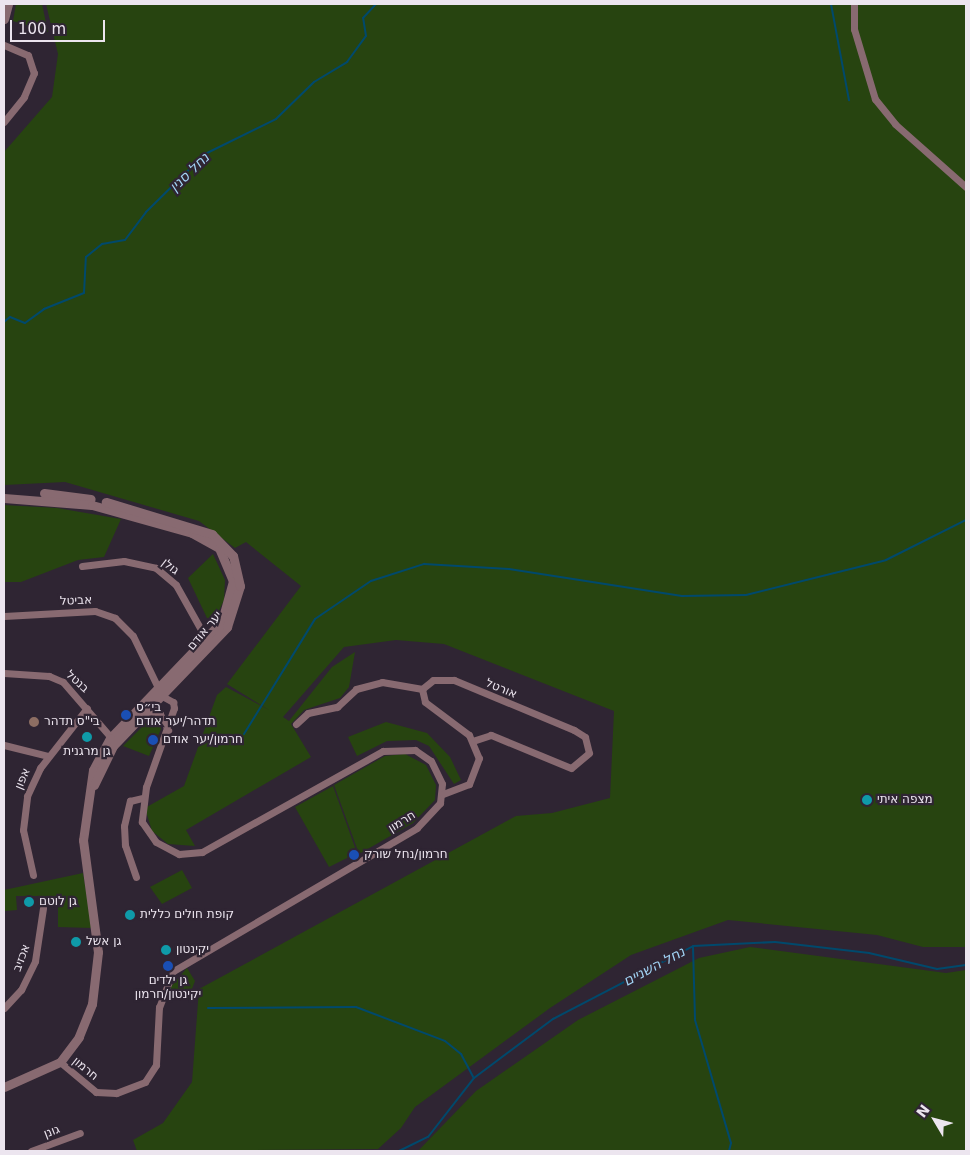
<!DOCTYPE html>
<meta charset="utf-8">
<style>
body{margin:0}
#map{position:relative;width:970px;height:1155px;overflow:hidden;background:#2f2533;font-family:"DejaVu Sans",Heebo,sans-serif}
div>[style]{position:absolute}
.green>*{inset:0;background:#274410}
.stream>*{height:2px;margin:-1px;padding:0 1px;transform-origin:1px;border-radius:1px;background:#00496c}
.minor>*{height:7px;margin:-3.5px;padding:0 3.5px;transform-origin:3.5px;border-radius:3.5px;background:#886a71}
.tertiary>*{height:9px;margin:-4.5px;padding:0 4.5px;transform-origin:4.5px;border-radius:4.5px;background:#886a71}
.dots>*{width:14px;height:14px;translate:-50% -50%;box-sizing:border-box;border:2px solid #2f2533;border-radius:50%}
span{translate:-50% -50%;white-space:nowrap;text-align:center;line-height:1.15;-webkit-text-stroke:4.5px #2f2533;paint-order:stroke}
.street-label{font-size:12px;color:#ece5ef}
.poi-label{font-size:12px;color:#ece5ef}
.left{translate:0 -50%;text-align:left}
.water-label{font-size:14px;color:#a2d4f6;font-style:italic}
.frame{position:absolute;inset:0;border:5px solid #ece5ef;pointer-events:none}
.north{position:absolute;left:910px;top:1095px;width:50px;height:50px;-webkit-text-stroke:4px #2f2533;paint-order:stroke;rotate:307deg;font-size:14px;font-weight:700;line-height:20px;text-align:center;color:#ece5ef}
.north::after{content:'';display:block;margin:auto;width:18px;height:22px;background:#ece5ef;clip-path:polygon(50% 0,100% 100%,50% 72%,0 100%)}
.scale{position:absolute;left:10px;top:20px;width:95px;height:22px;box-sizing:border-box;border:2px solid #ece5ef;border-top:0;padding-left:6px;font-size:15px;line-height:18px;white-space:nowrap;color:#ece5ef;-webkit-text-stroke:4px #2f2533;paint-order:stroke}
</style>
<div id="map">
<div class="green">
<div style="clip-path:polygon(16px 4px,42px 4px,48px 32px,13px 21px)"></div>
<div style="clip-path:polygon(46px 4px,966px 4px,966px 947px,923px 947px,877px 935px,728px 920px,631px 955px,550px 1008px,415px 1107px,401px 1128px,378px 1149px,137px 1151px,133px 1140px,163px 1123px,192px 1082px,199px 989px,516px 816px,552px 813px,610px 798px,614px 711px,444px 644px,396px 640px,344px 647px,283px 717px,289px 721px,332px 667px,355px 652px,349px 687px,340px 698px,304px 710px,291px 724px,311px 757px,186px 830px,195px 846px,168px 844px,152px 831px,145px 808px,184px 786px,217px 695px,226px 687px,269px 710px,227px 684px,301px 586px,246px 542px,235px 548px,199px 521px,65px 482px,4px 485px,4px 152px,52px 97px,58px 54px)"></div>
<div style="clip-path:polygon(4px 505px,57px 508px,121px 519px,104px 557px,78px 560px,21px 582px,4px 582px)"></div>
<div style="clip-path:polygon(213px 554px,225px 580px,224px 600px,215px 619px,207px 618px,188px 578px)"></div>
<div style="clip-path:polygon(150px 719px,159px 719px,161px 729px,149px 756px,123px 746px)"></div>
<div style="clip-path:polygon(386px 722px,427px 733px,450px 757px,461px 780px,454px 784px,429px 746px,416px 740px,387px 741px,357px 756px,348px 737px)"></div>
<div style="clip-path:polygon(405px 754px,426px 765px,436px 785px,435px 800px,413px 823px,359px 854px,334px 785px,385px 756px)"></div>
<div style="clip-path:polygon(333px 786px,357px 853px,329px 867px,295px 807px)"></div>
<div style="clip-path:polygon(182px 870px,192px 888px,162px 904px,150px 887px)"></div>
<div style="clip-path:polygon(83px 873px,92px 928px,58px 927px,58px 902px,42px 902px,40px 896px,16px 896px,17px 910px,5px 911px,4px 943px,4px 890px)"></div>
<div style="clip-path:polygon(750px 947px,946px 973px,966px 970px,966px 1151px,418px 1151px,476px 1091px,578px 1020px,699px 958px)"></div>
<div style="clip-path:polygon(187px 968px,195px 981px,188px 999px,177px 997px,178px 991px,169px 989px)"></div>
</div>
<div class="stream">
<div style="left:831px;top:4px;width:98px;rotate:79.4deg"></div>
<div style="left:4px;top:322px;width:8px;rotate:-40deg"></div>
<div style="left:10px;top:317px;width:16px;rotate:22deg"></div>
<div style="left:25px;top:323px;width:24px;rotate:-36deg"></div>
<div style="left:44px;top:309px;width:43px;rotate:-21.8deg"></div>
<div style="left:84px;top:293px;width:36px;rotate:-87deg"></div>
<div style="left:86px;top:257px;width:21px;rotate:-39deg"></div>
<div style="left:102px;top:244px;width:23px;rotate:-10deg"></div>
<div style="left:125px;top:240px;width:35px;rotate:-53deg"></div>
<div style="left:146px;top:212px;width:83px;rotate:-44.5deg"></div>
<div style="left:205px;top:154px;width:79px;rotate:-26.2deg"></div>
<div style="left:276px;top:119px;width:53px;rotate:-44.2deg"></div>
<div style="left:314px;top:82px;width:39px;rotate:-31deg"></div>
<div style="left:347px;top:62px;width:32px;rotate:-54deg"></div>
<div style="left:366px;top:36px;width:18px;rotate:-99deg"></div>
<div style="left:363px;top:18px;width:19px;rotate:-47deg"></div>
<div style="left:244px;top:734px;width:135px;rotate:-58.3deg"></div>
<div style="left:315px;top:619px;width:68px;rotate:-34.2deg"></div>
<div style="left:371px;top:581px;width:56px;rotate:-17.8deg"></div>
<div style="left:424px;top:564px;width:85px;rotate:3.4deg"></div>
<div style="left:509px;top:569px;width:175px;rotate:8.9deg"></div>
<div style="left:682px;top:596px;width:64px;rotate:-0.9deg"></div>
<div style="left:746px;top:595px;width:144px;rotate:-14deg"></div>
<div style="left:886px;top:560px;width:89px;rotate:-26.6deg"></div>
<div style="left:693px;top:947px;width:73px;rotate:88.4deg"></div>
<div style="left:695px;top:1020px;width:128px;rotate:73.7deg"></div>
<div style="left:731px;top:1143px;width:8px;rotate:104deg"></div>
<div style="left:208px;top:1008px;width:148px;rotate:-0.4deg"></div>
<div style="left:356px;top:1007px;width:95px;rotate:20.9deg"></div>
<div style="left:445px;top:1041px;width:21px;rotate:39deg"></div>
<div style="left:461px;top:1054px;width:26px;rotate:62deg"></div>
<div style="left:399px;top:1151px;width:32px;rotate:-26deg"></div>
<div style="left:428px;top:1137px;width:75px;rotate:-52.1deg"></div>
<div style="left:474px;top:1078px;width:99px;rotate:-36.8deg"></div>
<div style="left:553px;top:1019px;width:158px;rotate:-27.5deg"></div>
<div style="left:693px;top:946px;width:82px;rotate:-2.8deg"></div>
<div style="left:775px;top:942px;width:95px;rotate:6.7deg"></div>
<div style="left:869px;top:953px;width:70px;rotate:13.2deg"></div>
<div style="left:937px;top:969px;width:29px;rotate:-8deg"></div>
</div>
<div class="minor">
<div style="left:854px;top:4px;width:25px;rotate:90deg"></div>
<div style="left:854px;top:29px;width:73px;rotate:73.3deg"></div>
<div style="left:875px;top:99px;width:32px;rotate:51deg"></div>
<div style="left:895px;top:124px;width:95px;rotate:41.6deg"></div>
<div style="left:4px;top:45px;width:26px;rotate:23deg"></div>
<div style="left:28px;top:55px;width:19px;rotate:72deg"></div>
<div style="left:34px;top:73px;width:26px;rotate:113deg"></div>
<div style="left:24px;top:97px;width:32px;rotate:129deg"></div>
<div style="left:82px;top:566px;width:42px;rotate:-6.8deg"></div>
<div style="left:124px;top:561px;width:33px;rotate:12deg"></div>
<div style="left:156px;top:568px;width:26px;rotate:40deg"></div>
<div style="left:176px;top:585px;width:65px;rotate:60.7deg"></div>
<div style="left:4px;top:616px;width:91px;rotate:-3.1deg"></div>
<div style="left:95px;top:611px;width:21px;rotate:19deg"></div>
<div style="left:115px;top:618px;width:25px;rotate:45deg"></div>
<div style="left:133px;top:636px;width:67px;rotate:64.2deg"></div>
<div style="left:162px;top:696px;width:13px;rotate:29deg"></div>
<div style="left:173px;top:702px;width:6px;rotate:81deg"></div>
<div style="left:174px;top:708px;width:84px;rotate:109.5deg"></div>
<div style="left:146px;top:787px;width:35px;rotate:97deg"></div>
<div style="left:142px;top:822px;width:24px;rotate:55deg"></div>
<div style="left:156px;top:842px;width:26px;rotate:28deg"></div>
<div style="left:179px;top:854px;width:23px;rotate:-5deg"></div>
<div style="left:202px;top:852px;width:207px;rotate:-29.2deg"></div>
<div style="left:383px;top:751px;width:32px;rotate:-2deg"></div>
<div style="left:415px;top:750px;width:19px;rotate:35deg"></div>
<div style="left:431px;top:761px;width:25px;rotate:64deg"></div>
<div style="left:442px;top:784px;width:19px;rotate:96deg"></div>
<div style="left:440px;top:803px;width:34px;rotate:133deg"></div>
<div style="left:417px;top:828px;width:283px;rotate:149.6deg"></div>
<div style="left:173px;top:971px;width:39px;rotate:111deg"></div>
<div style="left:159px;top:1007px;width:58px;rotate:93deg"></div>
<div style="left:156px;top:1065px;width:20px;rotate:123deg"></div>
<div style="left:145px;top:1082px;width:31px;rotate:159deg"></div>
<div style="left:116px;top:1093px;width:20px;rotate:-177deg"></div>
<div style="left:96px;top:1092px;width:47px;rotate:-140.2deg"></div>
<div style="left:4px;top:673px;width:45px;rotate:3.8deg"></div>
<div style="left:49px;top:676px;width:15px;rotate:23deg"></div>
<div style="left:63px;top:682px;width:78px;rotate:49.2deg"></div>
<div style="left:422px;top:689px;width:14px;rotate:-39deg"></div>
<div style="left:433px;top:680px;width:21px"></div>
<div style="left:454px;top:680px;width:130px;rotate:22.6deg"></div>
<div style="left:574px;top:730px;width:13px;rotate:32deg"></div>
<div style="left:585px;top:737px;width:16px;rotate:76deg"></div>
<div style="left:589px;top:753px;width:23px;rotate:140deg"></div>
<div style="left:571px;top:768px;width:87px;rotate:-157.6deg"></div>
<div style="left:491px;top:735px;width:19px;rotate:162deg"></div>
<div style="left:422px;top:689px;width:13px;rotate:77deg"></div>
<div style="left:425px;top:702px;width:55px;rotate:36.9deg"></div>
<div style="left:469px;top:735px;width:25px;rotate:67deg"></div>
<div style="left:479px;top:758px;width:28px;rotate:111deg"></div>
<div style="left:469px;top:784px;width:28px;rotate:159deg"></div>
<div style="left:143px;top:715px;width:17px;rotate:-3deg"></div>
<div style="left:160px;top:714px;width:18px;rotate:63deg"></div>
<div style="left:296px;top:724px;width:16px;rotate:-43deg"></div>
<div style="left:308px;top:713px;width:30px;rotate:-12deg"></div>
<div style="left:337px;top:707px;width:26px;rotate:-43deg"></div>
<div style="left:356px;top:689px;width:27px;rotate:-15deg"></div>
<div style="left:382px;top:682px;width:41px;rotate:9.9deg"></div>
<div style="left:4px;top:745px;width:45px;rotate:14deg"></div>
<div style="left:33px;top:875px;width:46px;rotate:-102.5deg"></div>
<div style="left:23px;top:830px;width:34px;rotate:-83deg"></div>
<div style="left:27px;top:796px;width:31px;rotate:-65deg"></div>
<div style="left:40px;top:768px;width:76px;rotate:-51.9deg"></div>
<div style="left:136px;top:877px;width:34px;rotate:-109deg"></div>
<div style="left:125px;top:845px;width:19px;rotate:-93deg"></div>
<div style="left:124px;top:826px;width:26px;rotate:-77deg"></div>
<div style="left:130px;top:801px;width:12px;rotate:-14deg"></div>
<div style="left:4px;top:1008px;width:25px;rotate:-47deg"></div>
<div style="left:21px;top:990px;width:32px;rotate:-64deg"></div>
<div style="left:35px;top:961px;width:54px;rotate:-81.4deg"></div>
<div style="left:31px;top:1151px;width:52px;rotate:-20.2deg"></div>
</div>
<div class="tertiary">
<div style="left:4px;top:19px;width:16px;rotate:-75deg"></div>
<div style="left:44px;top:493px;width:47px;rotate:7.3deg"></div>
<div style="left:4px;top:498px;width:88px;rotate:4.5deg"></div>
<div style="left:92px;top:505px;width:104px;rotate:15.6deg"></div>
<div style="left:192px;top:533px;width:31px;rotate:29deg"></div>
<div style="left:219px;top:548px;width:36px;rotate:67deg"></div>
<div style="left:233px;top:581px;width:41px;rotate:105.4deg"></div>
<div style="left:222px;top:621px;width:162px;rotate:133.7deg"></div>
<div style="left:110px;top:738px;width:36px;rotate:118deg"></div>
<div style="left:93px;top:770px;width:71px;rotate:98.1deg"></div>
<div style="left:83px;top:840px;width:113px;rotate:82.4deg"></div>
<div style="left:98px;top:952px;width:52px;rotate:96.6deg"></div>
<div style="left:92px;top:1004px;width:35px;rotate:112deg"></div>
<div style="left:79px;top:1037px;width:31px;rotate:127deg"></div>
<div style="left:60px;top:1062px;width:61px;rotate:155.9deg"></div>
<div style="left:94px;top:785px;width:43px;rotate:-64deg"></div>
<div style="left:113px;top:746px;width:165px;rotate:-46.2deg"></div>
<div style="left:227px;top:627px;width:43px;rotate:-72.4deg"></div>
<div style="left:240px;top:586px;width:31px;rotate:-103deg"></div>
<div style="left:233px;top:556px;width:30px;rotate:-134deg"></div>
<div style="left:212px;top:534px;width:111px;rotate:-163.2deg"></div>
</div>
<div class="dots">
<div style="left:126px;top:715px;background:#1a4fb4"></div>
<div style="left:34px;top:722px;background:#8d6e63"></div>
<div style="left:87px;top:737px;background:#0f9aa8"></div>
<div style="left:153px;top:740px;background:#1a4fb4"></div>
<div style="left:867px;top:800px;background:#0f9aa8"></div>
<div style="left:354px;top:855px;background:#1a4fb4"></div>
<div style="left:29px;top:902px;background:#0f9aa8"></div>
<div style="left:130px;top:915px;background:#0f9aa8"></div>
<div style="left:76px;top:942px;background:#0f9aa8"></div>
<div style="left:166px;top:950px;background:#0f9aa8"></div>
<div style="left:168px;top:966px;background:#1a4fb4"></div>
</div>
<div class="street-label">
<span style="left:170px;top:567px;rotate:38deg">גולן</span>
<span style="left:76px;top:601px;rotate:-2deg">אביטל</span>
<span style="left:205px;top:631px;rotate:-50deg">יער אודם</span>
<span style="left:77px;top:682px;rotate:42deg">בנטל</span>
<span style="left:501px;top:689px;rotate:23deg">אורטל</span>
<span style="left:23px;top:779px;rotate:-67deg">אפון</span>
<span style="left:402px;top:822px;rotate:-32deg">חרמון</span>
<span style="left:22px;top:958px;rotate:-70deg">אכזיב</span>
<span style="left:85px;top:1069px;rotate:39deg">חרמון</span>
<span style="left:52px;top:1132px;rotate:-21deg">גונן</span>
</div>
<div class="poi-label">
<span class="left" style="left:136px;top:715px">בי״ס<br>תדהר/יער אודם</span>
<span class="left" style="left:44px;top:722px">בי"ס תדהר</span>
<span class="left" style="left:163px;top:740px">חרמון/יער אודם</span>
<span style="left:87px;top:752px">גן מרגנית</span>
<span class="left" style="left:877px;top:800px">מצפה איתי</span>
<span class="left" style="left:364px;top:855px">חרמון/נחל שורק</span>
<span class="left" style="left:39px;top:902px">גן לוטם</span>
<span class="left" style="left:140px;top:915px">קופת חולים כללית</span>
<span class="left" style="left:86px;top:942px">גן אשל</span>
<span class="left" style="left:176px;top:950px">יקינטון</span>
<span style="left:168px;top:988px">גן ילדים<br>יקינטון/חרמון</span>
</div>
<div class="water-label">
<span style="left:189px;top:172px;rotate:-44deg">נחל סנין</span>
<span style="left:654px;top:966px;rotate:-28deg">נחל השניים</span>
</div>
<div class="frame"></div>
<div class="north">N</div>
<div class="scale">100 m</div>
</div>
